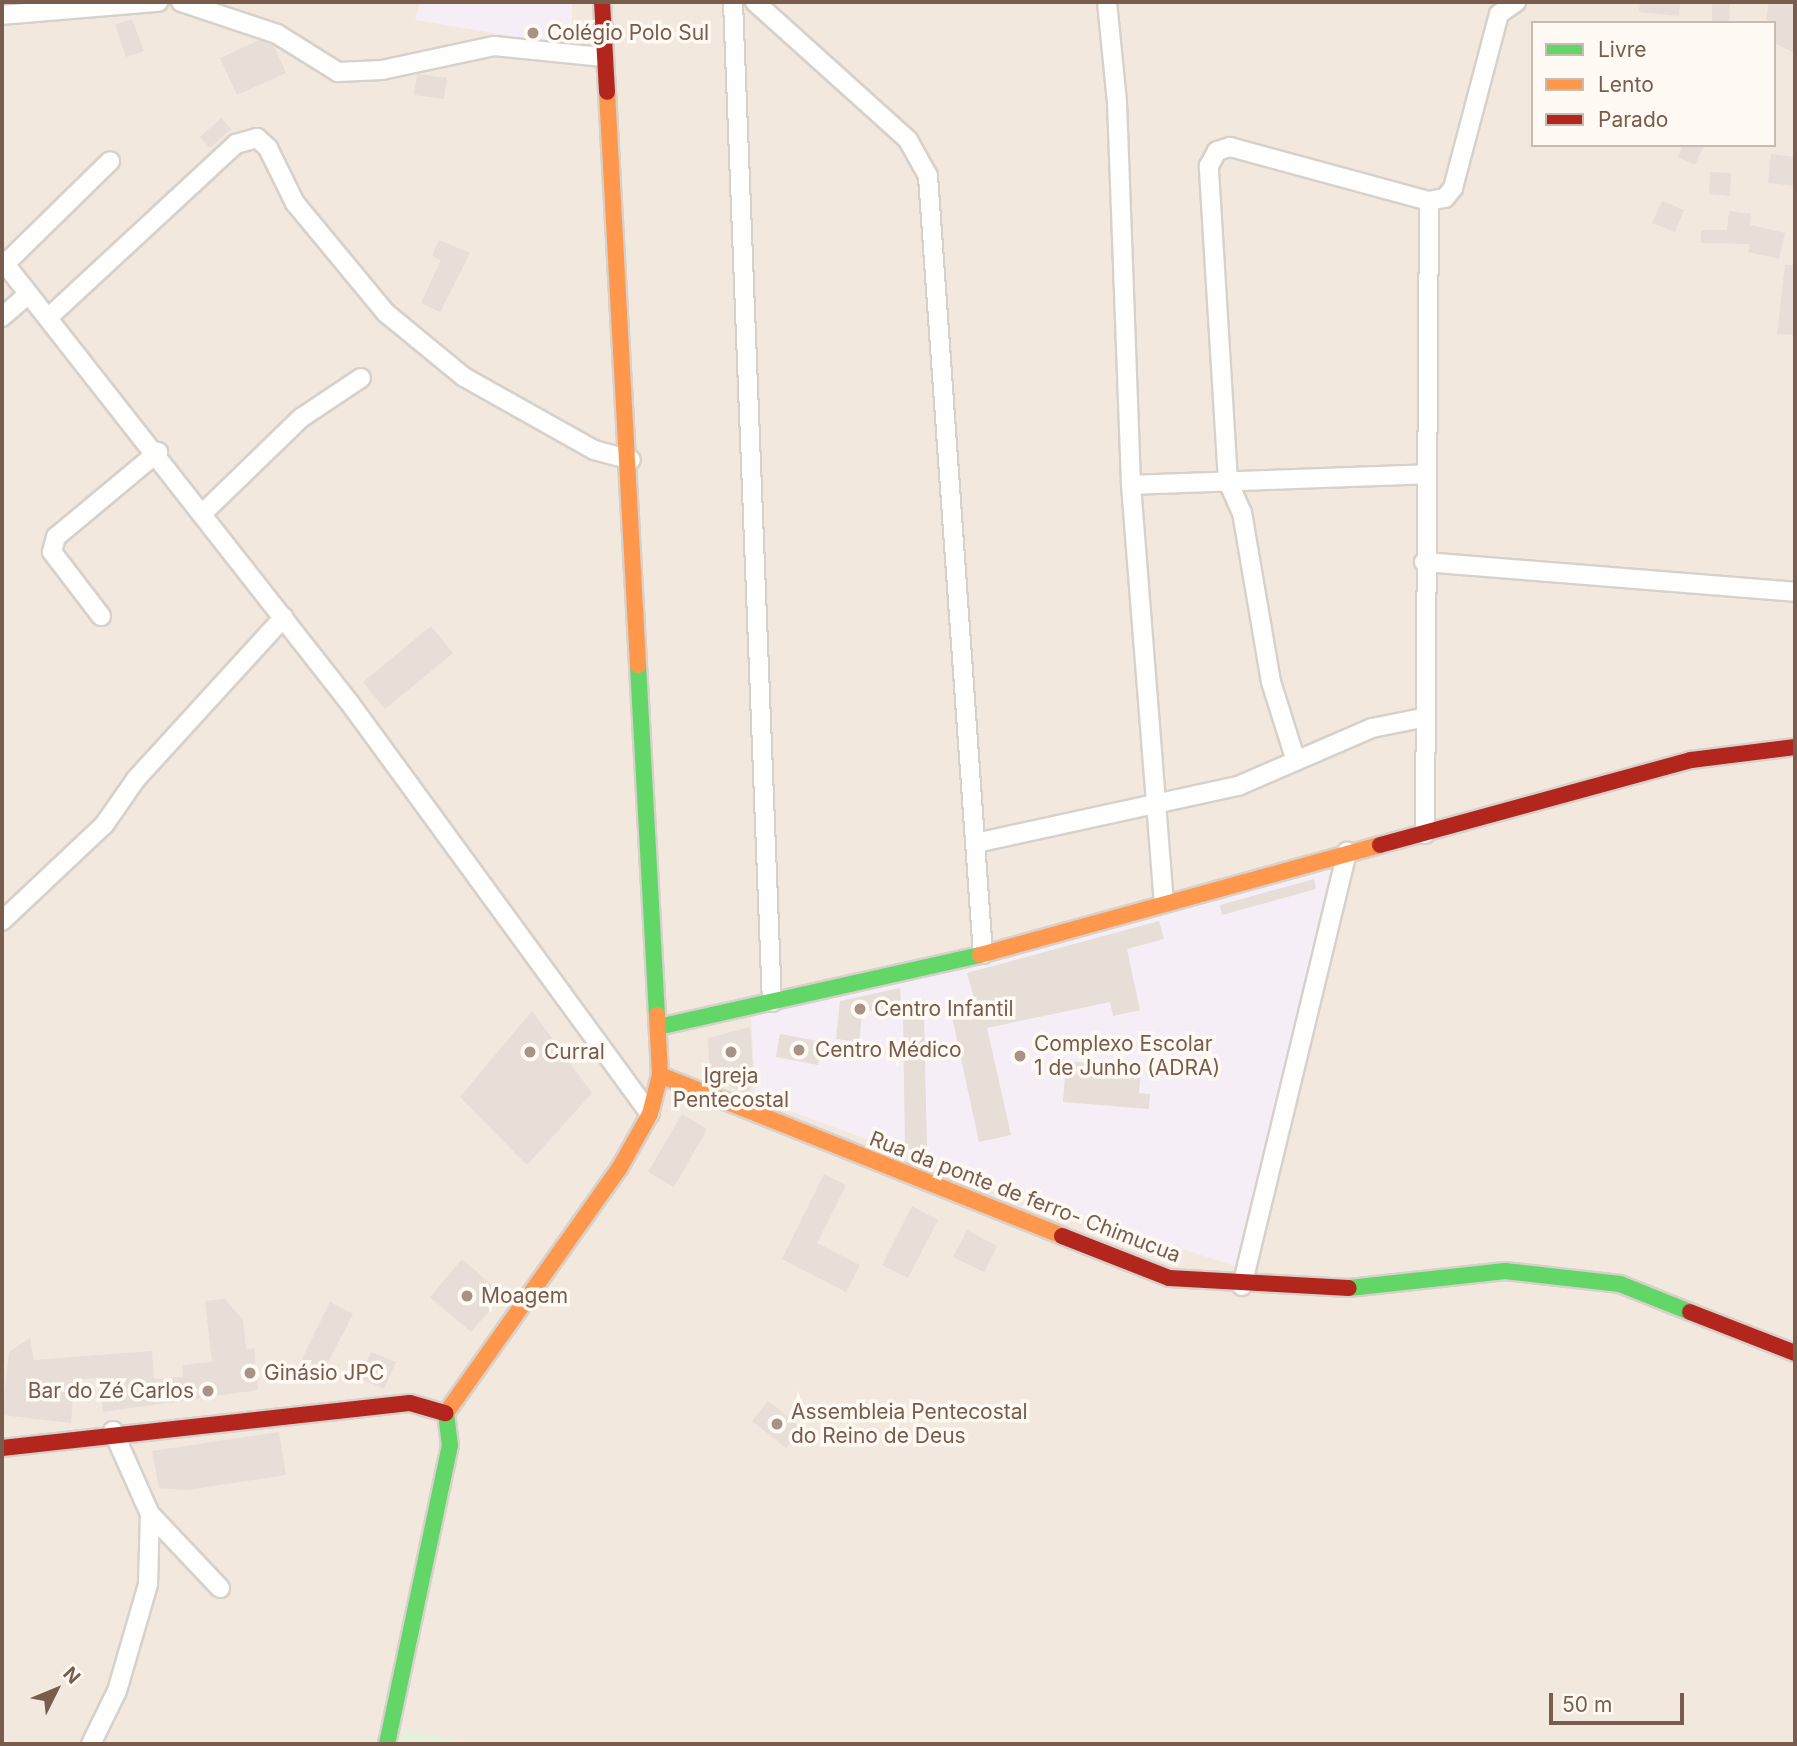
<!DOCTYPE html>
<meta charset="utf-8">
<style>
body{margin:0}
#map{position:relative;width:1797px;height:1746px;overflow:hidden;background:#f9f5f0;font-family:Inter,sans-serif}
div>[style]{position:absolute}
.residential>*{inset:0;background:#f2e8de}
.education>*{inset:0;background:#f6eef6}
.green>*{inset:0;background:#e7f0db}
.building>*{inset:0;background:#e6ded7}
.roads{filter:drop-shadow(2px 0 #d7d1cb) drop-shadow(-2px 0 #d7d1cb) drop-shadow(0 2px #d7d1cb) drop-shadow(0 -2px #d7d1cb)}
.street>*{height:18px;margin:-9px;padding:0 9px;transform-origin:9px;border-radius:9px;background:#fefefd}
.fast>*{height:16px;margin:-8px;padding:0 8px;transform-origin:8px;border-radius:8px;background:#63d668}
.slow>*{height:16px;margin:-8px;padding:0 8px;transform-origin:8px;border-radius:8px;background:#ff974d}
.jam>*{height:16px;margin:-8px;padding:0 8px;transform-origin:8px;border-radius:8px;background:#b3261e}
.dots>*{width:19px;height:19px;translate:-50% -50%;box-sizing:border-box;border:4px solid #fffaf3;border-radius:50%}
span{translate:-50% -50%;white-space:nowrap;text-align:center;line-height:1.15;-webkit-text-stroke:7px #fffaf3;paint-order:stroke}
.poi-label{font-size:21px;color:#7a5c4d}
.left{translate:0 -50%;text-align:left}
.right{translate:-100% -50%;text-align:right}
.street-label{font-size:21px;color:#7a5c4d}
.frame{position:absolute;inset:0;border:4px solid #7a5c4d;pointer-events:none}
.legend{position:absolute;left:1531px;top:21px;width:245px;height:126px;box-sizing:border-box;background:#fffaf3;border:2px solid #cabbb1;margin:0;padding:9px 12px;list-style:none;font-size:21px;color:#7a5c4d}
.legend li{display:flex;align-items:center;gap:14px;height:35px}
.legend b{width:35px;border:2px solid #cabbb1}
.north{position:absolute;left:21px;top:1655px;width:70px;height:70px;-webkit-text-stroke:5px #fffaf3;paint-order:stroke;rotate:47deg;font-size:19px;font-weight:700;line-height:28px;text-align:center;color:#7a5c4d}
.north::after{content:'';display:block;margin:auto;width:24px;height:32px;background:#7a5c4d;clip-path:polygon(50% 0,100% 100%,50% 72%,0 100%)}
.scale{position:absolute;left:1549px;top:1693px;width:135px;height:32px;box-sizing:border-box;border:4px solid #7a5c4d;border-top:0;padding-left:9px;font-size:21px;line-height:24px;white-space:nowrap;color:#7a5c4d;-webkit-text-stroke:5px #fffaf3;paint-order:stroke}
</style>
<div id="map">
<div class="residential">
<div style="clip-path:polygon(evenodd,2px 2px,1795px 2px,1795px 1744px,2px 1744px,2px 2px,1533px 23px,1774px 23px,1774px 145px,1533px 145px,1533px 23px)"></div>
</div>
<div class="education">
<div style="clip-path:polygon(420px 2px,572px 2px,572px 46px,415px 20px)"></div>
<div style="clip-path:polygon(1335px 867px,1235px 1266px,1042px 1204px,755px 1098px,751px 1015px)"></div>
</div>
<div class="green">
<div style="clip-path:polygon(403px 1728px,414px 1731px,474px 1744px,400px 1744px)"></div>
</div>
<div class="building">
<div style="clip-path:polygon(1640px 2px,1680px 2px,1679px 16px,1639px 12px)"></div>
<div style="clip-path:polygon(1769px 2px,1795px 2px,1795px 53px,1774px 43px,1774px 22px,1766px 20px)"></div>
<div style="clip-path:polygon(1712px 4px,1730px 4px,1729px 23px,1712px 23px)"></div>
<div style="clip-path:polygon(132px 19px,144px 51px,126px 57px,115px 25px)"></div>
<div style="clip-path:polygon(260px 40px,274px 46px,286px 73px,237px 95px,220px 58px)"></div>
<div style="clip-path:polygon(417px 74px,447px 78px,444px 99px,414px 95px)"></div>
<div style="clip-path:polygon(221px 118px,231px 129px,210px 148px,200px 137px)"></div>
<div style="clip-path:polygon(1683px 145px,1704px 145px,1695px 165px,1678px 157px)"></div>
<div style="clip-path:polygon(1771px 154px,1795px 157px,1795px 186px,1768px 183px)"></div>
<div style="clip-path:polygon(1710px 172px,1731px 173px,1730px 196px,1709px 194px)"></div>
<div style="clip-path:polygon(1662px 201px,1684px 210px,1675px 232px,1652px 223px)"></div>
<div style="clip-path:polygon(1729px 211px,1751px 214px,1750px 225px,1785px 233px,1779px 259px,1748px 252px,1750px 244px,1701px 243px,1701px 230px,1727px 230px)"></div>
<div style="clip-path:polygon(439px 240px,470px 253px,440px 312px,421px 303px,441px 260px,432px 256px)"></div>
<div style="clip-path:polygon(1785px 265px,1795px 265px,1795px 335px,1777px 334px)"></div>
<div style="clip-path:polygon(431px 626px,453px 653px,385px 709px,363px 682px)"></div>
<div style="clip-path:polygon(1314px 879px,1316px 889px,1222px 915px,1220px 905px)"></div>
<div style="clip-path:polygon(1159px 921px,1164px 939px,1127px 949px,1140px 1010px,1113px 1016px,1110px 1002px,987px 1028px,1011px 1135px,979px 1142px,949px 1003px,974px 998px,967px 973px)"></div>
<div style="clip-path:polygon(900px 988px,901px 1005px,862px 1013px,859px 1042px,836px 1039px,840px 1001px)"></div>
<div style="clip-path:polygon(532px 1011px,592px 1093px,527px 1165px,460px 1097px)"></div>
<div style="clip-path:polygon(924px 1013px,927px 1149px,905px 1149px,903px 1014px)"></div>
<div style="clip-path:polygon(750px 1027px,754px 1080px,748px 1094px,710px 1079px,708px 1038px)"></div>
<div style="clip-path:polygon(780px 1034px,822px 1042px,818px 1065px,776px 1057px)"></div>
<div style="clip-path:polygon(1066px 1061px,1141px 1067px,1139px 1093px,1150px 1094px,1149px 1109px,1063px 1102px)"></div>
<div style="clip-path:polygon(682px 1114px,707px 1129px,674px 1187px,648px 1172px)"></div>
<div style="clip-path:polygon(824px 1174px,846px 1185px,817px 1243px,860px 1265px,846px 1292px,782px 1259px)"></div>
<div style="clip-path:polygon(912px 1206px,938px 1220px,908px 1278px,882px 1265px)"></div>
<div style="clip-path:polygon(967px 1230px,997px 1246px,984px 1272px,953px 1257px)"></div>
<div style="clip-path:polygon(462px 1259px,503px 1295px,471px 1332px,430px 1297px)"></div>
<div style="clip-path:polygon(225px 1299px,243px 1320px,246px 1349px,254px 1348px,258px 1390px,103px 1412px,99px 1378px,74px 1380px,71px 1423px,2px 1415px,9px 1352px,30px 1338px,34px 1360px,152px 1351px,154px 1379px,183px 1377px,182px 1365px,212px 1362px,205px 1301px)"></div>
<div style="clip-path:polygon(330px 1302px,353px 1314px,324px 1370px,302px 1359px)"></div>
<div style="clip-path:polygon(371px 1352px,396px 1362px,384px 1389px,360px 1378px)"></div>
<div style="clip-path:polygon(768px 1401px,802px 1428px,786px 1448px,752px 1421px)"></div>
<div style="clip-path:polygon(279px 1432px,286px 1475px,188px 1490px,159px 1488px,152px 1451px)"></div>
</div>
<div class="roads">
<div class="street">
<div style="left:181px;top:2px;width:101px;rotate:18.4deg"></div>
<div style="left:277px;top:34px;width:72px;rotate:31.9deg"></div>
<div style="left:338px;top:72px;width:44px;rotate:-2.6deg"></div>
<div style="left:382px;top:70px;width:115px;rotate:-12.1deg"></div>
<div style="left:494px;top:46px;width:110px;rotate:5.8deg"></div>
<div style="left:733px;top:2px;width:1001px;rotate:87.77deg"></div>
<div style="left:755px;top:2px;width:206px;rotate:42deg"></div>
<div style="left:908px;top:140px;width:41px;rotate:60.9deg"></div>
<div style="left:928px;top:176px;width:780px;rotate:85.96deg"></div>
<div style="left:1107px;top:2px;width:100px;rotate:84.3deg"></div>
<div style="left:1117px;top:102px;width:383px;rotate:87.9deg"></div>
<div style="left:1131px;top:485px;width:418px;rotate:85.5deg"></div>
<div style="left:2px;top:15px;width:157px;rotate:-4.8deg"></div>
<div style="left:2px;top:260px;width:562px;rotate:51.87deg"></div>
<div style="left:349px;top:702px;width:510px;rotate:53.85deg"></div>
<div style="left:5px;top:264px;width:147px;rotate:-44.4deg"></div>
<div style="left:2px;top:317px;width:35px;rotate:-41deg"></div>
<div style="left:49px;top:317px;width:255px;rotate:-42.8deg"></div>
<div style="left:236px;top:144px;width:22px;rotate:-16deg"></div>
<div style="left:257px;top:138px;width:15px;rotate:42deg"></div>
<div style="left:268px;top:148px;width:61px;rotate:63.9deg"></div>
<div style="left:295px;top:203px;width:143px;rotate:50.4deg"></div>
<div style="left:386px;top:313px;width:101px;rotate:39.4deg"></div>
<div style="left:464px;top:377px;width:149px;rotate:29.3deg"></div>
<div style="left:594px;top:450px;width:38px;rotate:15deg"></div>
<div style="left:1131px;top:485px;width:294px;rotate:-2.1deg"></div>
<div style="left:204px;top:512px;width:135px;rotate:-44.1deg"></div>
<div style="left:301px;top:418px;width:72px;rotate:-33.7deg"></div>
<div style="left:1424px;top:562px;width:372px;rotate:4.6deg"></div>
<div style="left:101px;top:616px;width:81px;rotate:-127.4deg"></div>
<div style="left:52px;top:552px;width:16px;rotate:-75deg"></div>
<div style="left:56px;top:537px;width:133px;rotate:-39.8deg"></div>
<div style="left:1295px;top:758px;width:80px;rotate:-107.5deg"></div>
<div style="left:1271px;top:682px;width:171px;rotate:-99.7deg"></div>
<div style="left:1242px;top:513px;width:35px;rotate:-114deg"></div>
<div style="left:1228px;top:481px;width:316px;rotate:-93.5deg"></div>
<div style="left:1209px;top:166px;width:17px;rotate:-62deg"></div>
<div style="left:1217px;top:151px;width:14px;rotate:-17deg"></div>
<div style="left:1230px;top:147px;width:206px;rotate:15.2deg"></div>
<div style="left:1425px;top:834px;width:633px;rotate:-89.64deg"></div>
<div style="left:1429px;top:201px;width:16px;rotate:-11deg"></div>
<div style="left:1445px;top:198px;width:13px;rotate:-51deg"></div>
<div style="left:1453px;top:188px;width:180px;rotate:-75.2deg"></div>
<div style="left:1499px;top:14px;width:21px;rotate:-35deg"></div>
<div style="left:976px;top:843px;width:268px;rotate:-12.3deg"></div>
<div style="left:1238px;top:786px;width:146px;rotate:-23.4deg"></div>
<div style="left:1372px;top:728px;width:51px;rotate:-11.3deg"></div>
<div style="left:2px;top:921px;width:140px;rotate:-43.3deg"></div>
<div style="left:104px;top:825px;width:56px;rotate:-55.2deg"></div>
<div style="left:136px;top:779px;width:219px;rotate:-47.6deg"></div>
<div style="left:1242px;top:1286px;width:447px;rotate:-76.4deg"></div>
<div style="left:113px;top:1431px;width:91px;rotate:66deg"></div>
<div style="left:150px;top:1514px;width:102px;rotate:46.6deg"></div>
<div style="left:91px;top:1744px;width:59px;rotate:-63.9deg"></div>
<div style="left:117px;top:1691px;width:111px;rotate:-73.8deg"></div>
<div style="left:148px;top:1584px;width:70px;rotate:-88.4deg"></div>
</div>
<div class="fast">
<div style="left:638px;top:665px;width:351px;rotate:86.9deg"></div>
<div style="left:658px;top:1027px;width:330px;rotate:-12.6deg"></div>
<div style="left:1349px;top:1288px;width:157px;rotate:-6.2deg"></div>
<div style="left:1505px;top:1271px;width:116px;rotate:6.4deg"></div>
<div style="left:1620px;top:1284px;width:75px;rotate:21.8deg"></div>
<div style="left:387px;top:1744px;width:305px;rotate:-78.1deg"></div>
<div style="left:450px;top:1446px;width:33px;rotate:-97deg"></div>
</div>
<div class="slow">
<div style="left:607px;top:92px;width:574px;rotate:86.9deg"></div>
<div style="left:980px;top:955px;width:415px;rotate:-15.4deg"></div>
<div style="left:660px;top:1075px;width:433px;rotate:21.8deg"></div>
<div style="left:446px;top:1413px;width:299px;rotate:-54.7deg"></div>
<div style="left:619px;top:1169px;width:63px;rotate:-60.6deg"></div>
<div style="left:650px;top:1114px;width:40px;rotate:-75.6deg"></div>
<div style="left:660px;top:1075px;width:60px;rotate:-92.9deg"></div>
</div>
<div class="jam">
<div style="left:602px;top:2px;width:90px;rotate:86.8deg"></div>
<div style="left:1380px;top:845px;width:322px;rotate:-15.3deg"></div>
<div style="left:1691px;top:760px;width:105px;rotate:-7.1deg"></div>
<div style="left:1062px;top:1236px;width:115px;rotate:21.4deg"></div>
<div style="left:1169px;top:1278px;width:180px;rotate:3.2deg"></div>
<div style="left:1690px;top:1312px;width:113px;rotate:21.3deg"></div>
<div style="left:2px;top:1448px;width:410px;rotate:-6.3deg"></div>
<div style="left:410px;top:1403px;width:37px;rotate:16deg"></div>
</div>
</div>
<div class="dots">
<div style="left:533px;top:33px;background:#a69286"></div>
<div style="left:860px;top:1009px;background:#a69286"></div>
<div style="left:799px;top:1050px;background:#a69286"></div>
<div style="left:530px;top:1052px;background:#a69286"></div>
<div style="left:731px;top:1052px;background:#a69286"></div>
<div style="left:1020px;top:1056px;background:#a69286"></div>
<div style="left:467px;top:1296px;background:#a69286"></div>
<div style="left:250px;top:1373px;background:#a69286"></div>
<div style="left:208px;top:1391px;background:#a69286"></div>
<div style="left:777px;top:1424px;background:#a69286"></div>
</div>
<div class="poi-label">
<span class="left" style="left:547px;top:33px">Colégio Polo Sul</span>
<span class="left" style="left:874px;top:1009px">Centro Infantil</span>
<span class="left" style="left:1034px;top:1056px">Complexo Escolar<br>1 de Junho (ADRA)</span>
<span class="left" style="left:815px;top:1050px">Centro Médico</span>
<span class="left" style="left:544px;top:1052px">Curral</span>
<span style="left:731px;top:1088px">Igreja<br>Pentecostal</span>
<span class="left" style="left:481px;top:1296px">Moagem</span>
<span class="left" style="left:264px;top:1373px">Ginásio JPC</span>
<span class="right" style="left:194px;top:1391px">Bar do Zé Carlos</span>
<span class="left" style="left:791px;top:1424px">Assembleia Pentecostal<br>do Reino de Deus</span>
</div>
<div class="street-label">
<span style="left:1025px;top:1197px;rotate:21deg">Rua da ponte de ferro- Chimucua</span>
</div>
<div class="frame"></div>
<ul class="legend">
<li><b style="height:9px;background:#63d668"></b>Livre</li>
<li><b style="height:9px;background:#ff974d"></b>Lento</li>
<li><b style="height:9px;background:#b3261e"></b>Parado</li>
</ul>
<div class="north">N</div>
<div class="scale">50 m</div>
</div>
